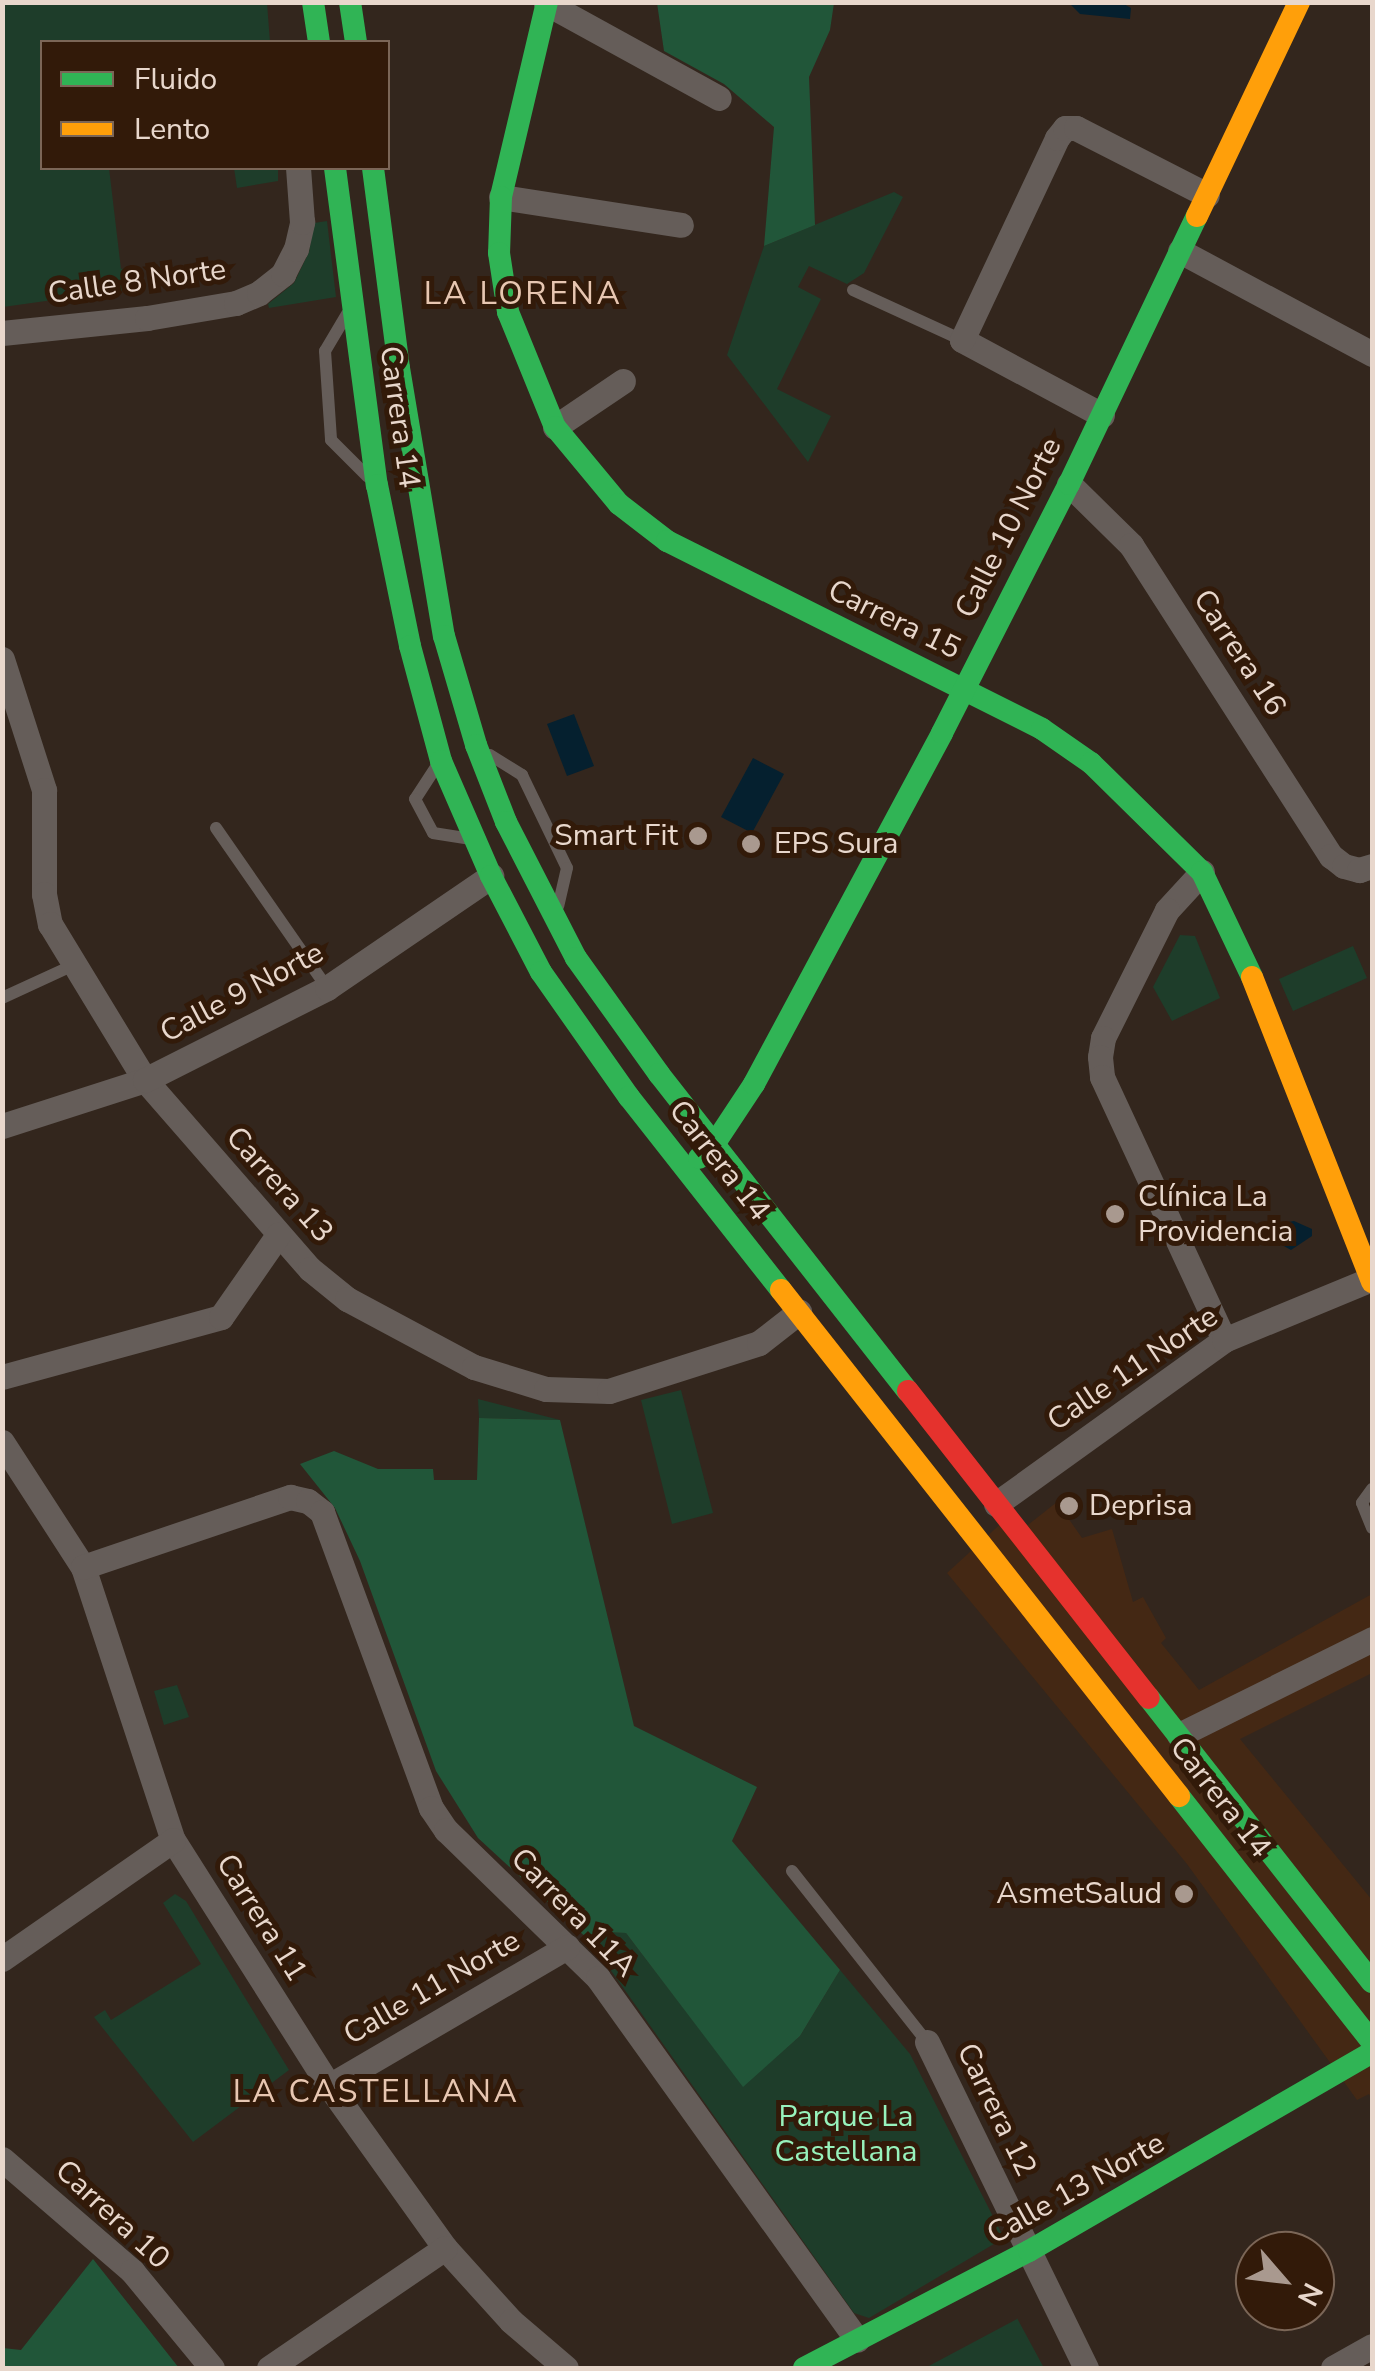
<!DOCTYPE html>
<meta charset="utf-8">
<style>
body{margin:0}
#map{position:relative;width:1375px;height:2371px;overflow:hidden;background:#33261d;font-family:"Nunito Sans",sans-serif}
div>[style]{position:absolute}
.built>*{inset:0;background:#442814}
.green>*{inset:0;background:#1e3d2a}
.forest>*{inset:0;background:#215639}
.water>*{inset:0;background:#05202f}
.lane>*{height:12px;margin:-6px;padding:0 6px;transform-origin:6px;border-radius:6px;background:#655d59}
.street>*{height:25px;margin:-12.5px;padding:0 12.5px;transform-origin:12.5px;border-radius:12.5px;background:#655d59}
.fast>*{height:22px;margin:-11px;padding:0 11px;transform-origin:11px;border-radius:11px;background:#30b455}
.slow>*{height:22px;margin:-11px;padding:0 11px;transform-origin:11px;border-radius:11px;background:#ff9f0a}
.jam>*{height:22px;margin:-11px;padding:0 11px;transform-origin:11px;border-radius:11px;background:#e5322d}
.dots>*{width:28px;height:28px;translate:-50% -50%;box-sizing:border-box;border:5px solid #321a09;border-radius:50%}
span{translate:-50% -50%;white-space:nowrap;text-align:center;line-height:1.15;-webkit-text-stroke:10px #321a09;paint-order:stroke}
.street-label{font-size:30px;color:#e8d7cc}
.poi-label{font-size:30px;color:#e8d7cc}
.right{translate:-100% -50%;text-align:right}
.left{translate:0 -50%;text-align:left}
.park-label{font-size:30px;color:#97f2bc}
.neighbourhood-label{font-size:32px;color:#e7c6b1;letter-spacing:2.5px}
.frame{position:absolute;inset:0;border:5px solid #e8d7cc;pointer-events:none}
.legend{position:absolute;left:40px;top:40px;width:350px;height:130px;box-sizing:border-box;background:#321a09;border:2px solid #7b6657;margin:0;padding:12px 18px;list-style:none;font-size:30px;color:#e8d7cc}
.legend li{display:flex;align-items:center;gap:20px;height:50px}
.legend b{width:50px;border:2px solid #7b6657}
.north{position:absolute;left:1235px;top:2231px;width:100px;height:100px;box-sizing:border-box;background:#321a09;border:2px solid #7b6657;border-radius:50%;rotate:118deg;font-size:28px;font-weight:700;line-height:40px;text-align:center;color:#e8d7cc}
.north::after{content:'';display:block;margin:auto;width:35px;height:45px;background:#a9998f;clip-path:polygon(50% 0,100% 100%,50% 72%,0 100%)}
</style>
<div id="map">
<div class="built">
<div style="clip-path:polygon(1057px 1502px,1082px 1538px,1112px 1529px,1133px 1602px,1143px 1597px,1166px 1638px,1161px 1643px,1199px 1690px,1372px 1594px,1372px 1673px,1240px 1739px,1372px 1900px,1372px 2100px,1369px 2094px,1357px 2100px,1187px 1864px,947px 1573px,1007px 1518px,1019px 1532px)"></div>
</div>
<div class="green">
<div style="clip-path:polygon(2px 3px,267px 3px,270px 42px,42px 42px,42px 168px,109px 168px,121px 269px,128px 267px,131px 289px,3px 307px)"></div>
<div style="clip-path:polygon(234px 168px,278px 168px,278px 181px,237px 188px)"></div>
<div style="clip-path:polygon(894px 192px,903px 197px,864px 273px,847px 284px,809px 266px,798px 287px,821px 299px,777px 389px,831px 416px,808px 462px,727px 355px,764px 246px)"></div>
<div style="clip-path:polygon(327px 221px,336px 297px,269px 308px,268px 304px,294px 283px,309px 252px,314px 223px)"></div>
<div style="clip-path:polygon(1180px 935px,1195px 936px,1220px 998px,1172px 1021px,1153px 987px)"></div>
<div style="clip-path:polygon(1353px 946px,1367px 978px,1293px 1011px,1279px 979px)"></div>
<div style="clip-path:polygon(681px 1390px,713px 1513px,672px 1524px,641px 1400px)"></div>
<div style="clip-path:polygon(478px 1399px,560px 1420px,479px 1418px)"></div>
<div style="clip-path:polygon(177px 1685px,189px 1717px,164px 1725px,154px 1691px)"></div>
<div style="clip-path:polygon(175px 1894px,186px 1901px,289px 2070px,193px 2142px,94px 2017px,105px 2010px,111px 2020px,201px 1964px,163px 1903px)"></div>
<div style="clip-path:polygon(605px 1932px,626px 1933px,743px 2086px,800px 2036px,840px 1970px,910px 2054px,1004px 2238px,869px 2318px,854px 2313px,590px 1941px)"></div>
<div style="clip-path:polygon(1017px 2318px,1044px 2368px,925px 2368px,1017px 2319px)"></div>
</div>
<div class="forest">
<div style="clip-path:polygon(657px 3px,834px 3px,830px 30px,809px 77px,815px 225px,764px 246px,774px 127px,724px 84px,664px 51px)"></div>
<div style="clip-path:polygon(479px 1418px,560px 1420px,634px 1726px,757px 1787px,732px 1841px,840px 1970px,800px 2036px,743px 2087px,626px 1933px,605px 1932px,590px 1941px,478px 1838px,436px 1771px,360px 1561px,335px 1508px,300px 1464px,334px 1451px,378px 1469px,433px 1469px,434px 1480px,477px 1480px)"></div>
<div style="clip-path:polygon(93px 2259px,179px 2368px,3px 2368px,3px 2348px,21px 2350px)"></div>
</div>
<div class="water">
<div style="clip-path:polygon(1122px 3px,1131px 8px,1130px 19px,1080px 14px,1070px 4px)"></div>
<div style="clip-path:polygon(574px 714px,594px 766px,567px 776px,547px 724px)"></div>
<div style="clip-path:polygon(753px 758px,784px 774px,752px 833px,721px 817px)"></div>
<div style="clip-path:polygon(1294px 1221px,1312px 1229px,1312px 1236px,1291px 1250px,1282px 1245px,1278px 1231px,1283px 1223px)"></div>
</div>
<div class="lane">
<div style="left:853px;top:290px;width:120px;rotate:24.6deg"></div>
<div style="left:347px;top:314px;width:43px;rotate:120.7deg"></div>
<div style="left:325px;top:351px;width:89px;rotate:86.1deg"></div>
<div style="left:331px;top:440px;width:52px;rotate:45deg"></div>
<div style="left:490px;top:755px;width:38px;rotate:32deg"></div>
<div style="left:522px;top:775px;width:103px;rotate:64.2deg"></div>
<div style="left:567px;top:868px;width:39px;rotate:103deg"></div>
<div style="left:436px;top:767px;width:38px;rotate:123deg"></div>
<div style="left:415px;top:799px;width:38px;rotate:62deg"></div>
<div style="left:433px;top:833px;width:37px;rotate:9deg"></div>
<div style="left:216px;top:828px;width:195px;rotate:55.2deg"></div>
<div style="left:2px;top:998px;width:81px;rotate:-24.7deg"></div>
<div style="left:1372px;top:1489px;width:17px;rotate:126deg"></div>
<div style="left:1362px;top:1503px;width:27px;rotate:68deg"></div>
<div style="left:792px;top:1871px;width:218px;rotate:51.7deg"></div>
</div>
<div class="street">
<div style="left:546px;top:3px;width:197px;rotate:28.8deg"></div>
<div style="left:501px;top:197px;width:182px;rotate:8.8deg"></div>
<div style="left:1180px;top:251px;width:218px;rotate:28.2deg"></div>
<div style="left:2px;top:333px;width:146px;rotate:-5.9deg"></div>
<div style="left:147px;top:318px;width:90px;rotate:-9.6deg"></div>
<div style="left:236px;top:303px;width:25px;rotate:-23deg"></div>
<div style="left:259px;top:293px;width:31px;rotate:-38deg"></div>
<div style="left:283px;top:274px;width:28px;rotate:-63deg"></div>
<div style="left:296px;top:249px;width:28px;rotate:-77deg"></div>
<div style="left:302px;top:222px;width:54px;rotate:-94.2deg"></div>
<div style="left:1102px;top:415px;width:159px;rotate:-151.8deg"></div>
<div style="left:962px;top:340px;width:223px;rotate:-64.8deg"></div>
<div style="left:1057px;top:138px;width:13px;rotate:-51deg"></div>
<div style="left:1065px;top:128px;width:11px"></div>
<div style="left:1076px;top:128px;width:147px;rotate:27.1deg"></div>
<div style="left:555px;top:427px;width:82px;rotate:-34.1deg"></div>
<div style="left:1069px;top:484px;width:87px;rotate:44.5deg"></div>
<div style="left:1131px;top:545px;width:370px;rotate:57.3deg"></div>
<div style="left:1331px;top:856px;width:16px;rotate:38deg"></div>
<div style="left:1344px;top:866px;width:16px;rotate:15deg"></div>
<div style="left:1359px;top:870px;width:14px;rotate:-17deg"></div>
<div style="left:2px;top:659px;width:138px;rotate:72.2deg"></div>
<div style="left:44px;top:790px;width:104px;rotate:90deg"></div>
<div style="left:44px;top:894px;width:31px;rotate:79deg"></div>
<div style="left:50px;top:924px;width:183px;rotate:58.7deg"></div>
<div style="left:145px;top:1080px;width:251px;rotate:48.9deg"></div>
<div style="left:310px;top:1269px;width:48px;rotate:39deg"></div>
<div style="left:347px;top:1299px;width:144px;rotate:28.2deg"></div>
<div style="left:474px;top:1367px;width:75px;rotate:17deg"></div>
<div style="left:546px;top:1389px;width:63px;rotate:1.8deg"></div>
<div style="left:609px;top:1391px;width:157px;rotate:-17.7deg"></div>
<div style="left:759px;top:1343px;width:51px;rotate:-37.8deg"></div>
<div style="left:1202px;top:872px;width:52px;rotate:132.6deg"></div>
<div style="left:1167px;top:910px;width:143px;rotate:116.6deg"></div>
<div style="left:1103px;top:1038px;width:19px;rotate:99deg"></div>
<div style="left:1100px;top:1057px;width:20px;rotate:84deg"></div>
<div style="left:1102px;top:1077px;width:290px;rotate:65.1deg"></div>
<div style="left:2px;top:1126px;width:150px;rotate:-17.8deg"></div>
<div style="left:145px;top:1080px;width:204px;rotate:-26.8deg"></div>
<div style="left:327px;top:988px;width:199px;rotate:-34.3deg"></div>
<div style="left:2px;top:1377px;width:227px;rotate:-15.3deg"></div>
<div style="left:221px;top:1317px;width:100px;rotate:-55.2deg"></div>
<div style="left:2px;top:1442px;width:149px;rotate:57.1deg"></div>
<div style="left:83px;top:1567px;width:287px;rotate:71.8deg"></div>
<div style="left:173px;top:1840px;width:291px;rotate:57.6deg"></div>
<div style="left:329px;top:2086px;width:199px;rotate:54.4deg"></div>
<div style="left:445px;top:2248px;width:98px;rotate:47.9deg"></div>
<div style="left:511px;top:2321px;width:72px;rotate:40.5deg"></div>
<div style="left:996px;top:1504px;width:281px;rotate:-35.7deg"></div>
<div style="left:1224px;top:1340px;width:159px;rotate:-22.5deg"></div>
<div style="left:83px;top:1567px;width:219px;rotate:-18.7deg"></div>
<div style="left:290px;top:1497px;width:18px;rotate:13deg"></div>
<div style="left:308px;top:1501px;width:18px;rotate:38deg"></div>
<div style="left:322px;top:1512px;width:315px;rotate:69.8deg"></div>
<div style="left:431px;top:1808px;width:27px;rotate:56deg"></div>
<div style="left:446px;top:1830px;width:212px;rotate:44.2deg"></div>
<div style="left:598px;top:1978px;width:445px;rotate:54.4deg"></div>
<div style="left:1179px;top:1735px;width:216px;rotate:-26.4deg"></div>
<div style="left:2px;top:1959px;width:208px;rotate:-34.8deg"></div>
<div style="left:927px;top:2042px;width:363px;rotate:64deg"></div>
<div style="left:329px;top:2086px;width:276px;rotate:-30.3deg"></div>
<div style="left:2px;top:2159px;width:172px;rotate:40.7deg"></div>
<div style="left:132px;top:2271px;width:126px;rotate:50.5deg"></div>
<div style="left:269px;top:2368px;width:213px;rotate:-34.3deg"></div>
<div style="left:1333px;top:2368px;width:45px;rotate:-29.4deg"></div>
</div>
<div class="fast">
<div style="left:313px;top:2px;width:40px;rotate:81.5deg"></div>
<div style="left:350px;top:2px;width:40px;rotate:81.5deg"></div>
<div style="left:547px;top:2px;width:200px;rotate:103.3deg"></div>
<div style="left:501px;top:197px;width:56px;rotate:92deg"></div>
<div style="left:499px;top:253px;width:60px;rotate:81.3deg"></div>
<div style="left:508px;top:312px;width:124px;rotate:67.8deg"></div>
<div style="left:555px;top:427px;width:100px;rotate:50.3deg"></div>
<div style="left:619px;top:504px;width:61px;rotate:37.6deg"></div>
<div style="left:667px;top:541px;width:419px;rotate:26.6deg"></div>
<div style="left:1042px;top:729px;width:60px;rotate:34.8deg"></div>
<div style="left:1091px;top:763px;width:156px;rotate:44.5deg"></div>
<div style="left:1202px;top:872px;width:116px;rotate:64.5deg"></div>
<div style="left:335px;top:168px;width:320px;rotate:82.5deg"></div>
<div style="left:377px;top:485px;width:164px;rotate:78.4deg"></div>
<div style="left:410px;top:646px;width:119px;rotate:74.9deg"></div>
<div style="left:441px;top:761px;width:125px;rotate:66.5deg"></div>
<div style="left:491px;top:876px;width:108px;rotate:62.5deg"></div>
<div style="left:541px;top:972px;width:153px;rotate:54.9deg"></div>
<div style="left:629px;top:1097px;width:246px;rotate:51.8deg"></div>
<div style="left:373px;top:168px;width:202px;rotate:82.6deg"></div>
<div style="left:399px;top:368px;width:272px;rotate:80.5deg"></div>
<div style="left:444px;top:636px;width:114px;rotate:73.6deg"></div>
<div style="left:476px;top:745px;width:83px;rotate:68.7deg"></div>
<div style="left:506px;top:822px;width:153px;rotate:62.8deg"></div>
<div style="left:576px;top:958px;width:143px;rotate:54.4deg"></div>
<div style="left:659px;top:1074px;width:403px;rotate:51.9deg"></div>
<div style="left:699px;top:1158px;width:22px;rotate:-43deg"></div>
<div style="left:715px;top:1143px;width:71px;rotate:-56.5deg"></div>
<div style="left:754px;top:1084px;width:398px;rotate:-61.8deg"></div>
<div style="left:942px;top:733px;width:280px;rotate:-63deg"></div>
<div style="left:1069px;top:484px;width:297px;rotate:-64.5deg"></div>
<div style="left:1149px;top:1698px;width:361px;rotate:51.9deg"></div>
<div style="left:1179px;top:1796px;width:313px;rotate:51.9deg"></div>
<div style="left:804px;top:2368px;width:254px;rotate:-27.5deg"></div>
<div style="left:1029px;top:2251px;width:397px;rotate:-30.1deg"></div>
</div>
<div class="slow">
<div style="left:1197px;top:216px;width:237px;rotate:-64.5deg"></div>
<div style="left:1252px;top:977px;width:328px;rotate:68.5deg"></div>
<div style="left:781px;top:1290px;width:644px;rotate:51.81deg"></div>
</div>
<div class="jam">
<div style="left:908px;top:1391px;width:390px;rotate:51.9deg"></div>
</div>
<div class="dots">
<div style="left:698px;top:836px;background:#a9998f"></div>
<div style="left:751px;top:844px;background:#a9998f"></div>
<div style="left:1115px;top:1214px;background:#a9998f"></div>
<div style="left:1069px;top:1506px;background:#a9998f"></div>
<div style="left:1184px;top:1894px;background:#a9998f"></div>
</div>
<div class="street-label">
<span style="left:137px;top:282px;rotate:-8deg">Calle 8 Norte</span>
<span style="left:399px;top:417px;rotate:82deg">Carrera 14</span>
<span style="left:1009px;top:528px;rotate:-63deg">Calle 10 Norte</span>
<span style="left:894px;top:620px;rotate:26deg">Carrera 15</span>
<span style="left:1239px;top:653px;rotate:57deg">Carrera 16</span>
<span style="left:242px;top:993px;rotate:-28deg">Calle 9 Norte</span>
<span style="left:719px;top:1161px;rotate:52deg">Carrera 14</span>
<span style="left:279px;top:1185px;rotate:48deg">Carrera 13</span>
<span style="left:1133px;top:1369px;rotate:-34deg">Calle 11 Norte</span>
<span style="left:1220px;top:1798px;rotate:52deg">Carrera 14</span>
<span style="left:573px;top:1913px;rotate:46deg">Carrera 11A</span>
<span style="left:261px;top:1918px;rotate:58deg">Carrera 11</span>
<span style="left:432px;top:1988px;rotate:-30deg">Calle 11 Norte</span>
<span style="left:996px;top:2110px;rotate:64deg">Carrera 12</span>
<span style="left:1076px;top:2189px;rotate:-29deg">Calle 13 Norte</span>
<span style="left:112px;top:2215px;rotate:43deg">Carrera 10</span>
</div>
<div class="poi-label">
<span class="right" style="left:678px;top:836px">Smart Fit</span>
<span class="left" style="left:774px;top:844px">EPS Sura</span>
<span class="left" style="left:1138px;top:1214px">Clínica La<br>Providencia</span>
<span class="left" style="left:1089px;top:1506px">Deprisa</span>
<span class="right" style="left:1162px;top:1894px">AsmetSalud</span>
</div>
<div class="park-label">
<span style="left:846px;top:2134px">Parque La<br>Castellana</span>
</div>
<div class="neighbourhood-label">
<span style="left:523px;top:294px">LA LORENA</span>
<span style="left:376px;top:2092px">LA CASTELLANA</span>
</div>
<div class="frame"></div>
<ul class="legend">
<li><b style="height:12px;background:#30b455"></b>Fluido</li>
<li><b style="height:12px;background:#ff9f0a"></b>Lento</li>
</ul>
<div class="north">N</div>
</div>
